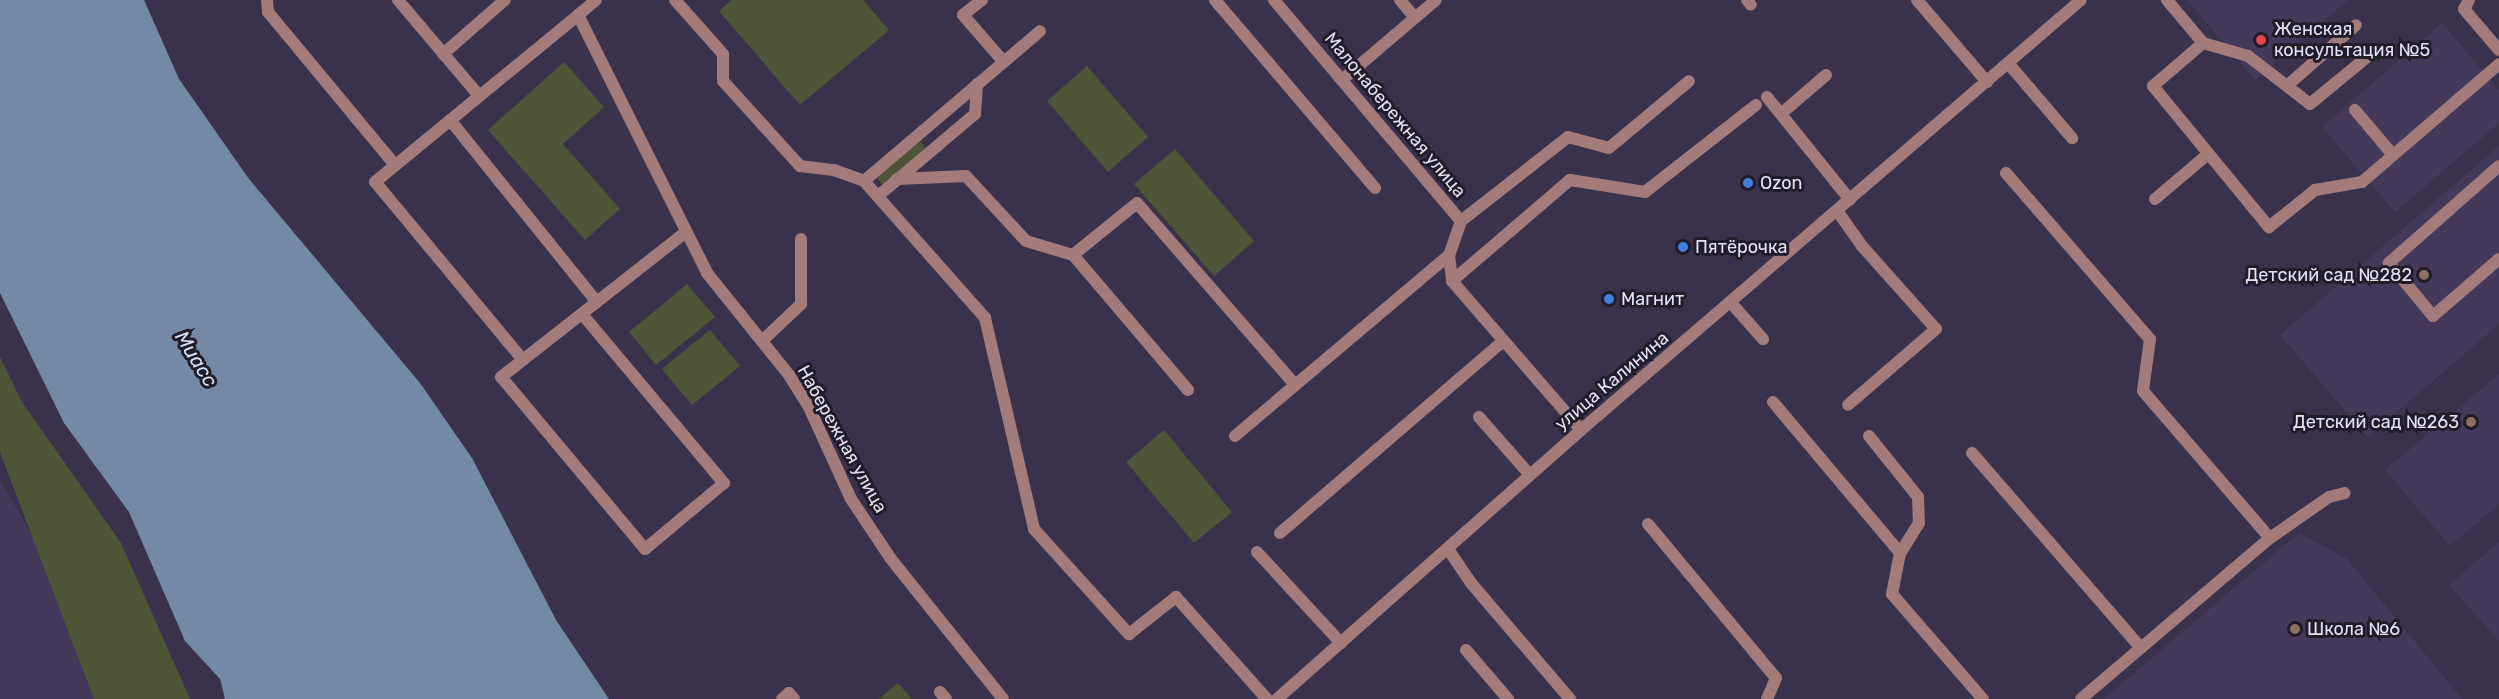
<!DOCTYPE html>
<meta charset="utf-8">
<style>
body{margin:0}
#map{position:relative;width:2499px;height:699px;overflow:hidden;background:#3a324c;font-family:Rubik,sans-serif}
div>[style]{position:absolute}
.built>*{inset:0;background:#44395a}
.green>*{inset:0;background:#4d5536}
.water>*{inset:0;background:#7489a5}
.service>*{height:12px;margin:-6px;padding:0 6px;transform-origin:6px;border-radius:6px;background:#a27b7a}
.minor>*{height:12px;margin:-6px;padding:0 6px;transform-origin:6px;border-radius:6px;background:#a27b7a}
.dots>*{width:16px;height:16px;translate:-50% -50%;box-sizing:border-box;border:3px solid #201c28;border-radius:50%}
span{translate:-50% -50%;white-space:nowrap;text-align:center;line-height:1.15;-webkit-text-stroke:6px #201c28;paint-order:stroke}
.poi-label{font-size:18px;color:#e6e1f2}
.left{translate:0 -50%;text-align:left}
.right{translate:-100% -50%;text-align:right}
.street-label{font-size:18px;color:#e6e1f2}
.water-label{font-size:20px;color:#d4e3f7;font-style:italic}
</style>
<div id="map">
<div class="built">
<div style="clip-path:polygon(2187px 0,2348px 0,2255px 80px)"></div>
<div style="clip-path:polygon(2442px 23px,2499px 90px,2499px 123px,2395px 212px,2322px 127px)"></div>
<div style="clip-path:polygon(2499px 146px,2499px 324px,2368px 437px,2280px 335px)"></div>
<div style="clip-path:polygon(2499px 374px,2499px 504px,2450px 546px,2385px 470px)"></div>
<div style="clip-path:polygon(0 480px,127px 699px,0 699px)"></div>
<div style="clip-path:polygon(2299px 533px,2347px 559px,2462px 699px,2104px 699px)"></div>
<div style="clip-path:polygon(2499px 542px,2499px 641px,2449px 585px)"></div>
</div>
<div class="green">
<div style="clip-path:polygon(732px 0,863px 0,889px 30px,800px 105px,719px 11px)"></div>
<div style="clip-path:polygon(564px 62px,604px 107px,563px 144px,620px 209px,585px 240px,488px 130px)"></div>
<div style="clip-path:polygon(1087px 66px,1148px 137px,1108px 172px,1047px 101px)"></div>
<div style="clip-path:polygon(919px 140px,926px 148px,883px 185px,877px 178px)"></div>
<div style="clip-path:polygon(1175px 149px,1254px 241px,1214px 276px,1134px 184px)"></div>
<div style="clip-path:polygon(687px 284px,715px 317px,656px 365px,629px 332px)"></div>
<div style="clip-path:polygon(710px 330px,740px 366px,692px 405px,662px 369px)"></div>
<div style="clip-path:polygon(0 357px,22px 402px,121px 543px,190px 699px,94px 699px,0 452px)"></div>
<div style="clip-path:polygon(1164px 430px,1232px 512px,1194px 543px,1126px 462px)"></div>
<div style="clip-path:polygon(898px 683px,912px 699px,879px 699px)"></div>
</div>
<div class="water">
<div style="clip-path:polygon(0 0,144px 0,179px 79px,249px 179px,420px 383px,472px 458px,556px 620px,609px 699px,225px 699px,220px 679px,185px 641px,129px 512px,64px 423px,0 293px)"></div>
</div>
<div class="service">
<div style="left:267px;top:0;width:12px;rotate:85deg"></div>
<div style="left:268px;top:12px;width:199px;rotate:50.3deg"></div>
<div style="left:398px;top:0;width:126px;rotate:49.8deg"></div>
<div style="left:675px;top:0;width:72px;rotate:48.4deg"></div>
<div style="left:723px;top:54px;width:27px;rotate:90deg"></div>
<div style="left:723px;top:81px;width:115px;rotate:47.8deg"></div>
<div style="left:800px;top:166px;width:34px;rotate:7deg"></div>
<div style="left:834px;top:170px;width:32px;rotate:20deg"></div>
<div style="left:864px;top:181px;width:183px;rotate:48.5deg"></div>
<div style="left:985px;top:318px;width:217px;rotate:76.9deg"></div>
<div style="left:1034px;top:529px;width:142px;rotate:47.9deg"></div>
<div style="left:1129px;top:634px;width:60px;rotate:-38.2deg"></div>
<div style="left:1176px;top:597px;width:137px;rotate:48.3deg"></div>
<div style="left:982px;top:0;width:24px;rotate:142deg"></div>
<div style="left:963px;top:15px;width:61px;rotate:49deg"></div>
<div style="left:1215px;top:0;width:247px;rotate:49.6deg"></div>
<div style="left:1400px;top:0;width:23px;rotate:50deg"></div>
<div style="left:1747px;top:0;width:6px;rotate:51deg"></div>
<div style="left:2167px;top:0;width:56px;rotate:50.1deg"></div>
<div style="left:2203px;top:43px;width:66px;rotate:139.3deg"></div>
<div style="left:2153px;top:86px;width:183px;rotate:50.6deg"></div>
<div style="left:2269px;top:227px;width:59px;rotate:-38.8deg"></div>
<div style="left:2315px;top:190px;width:48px;rotate:-9.7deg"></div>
<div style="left:2362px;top:182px;width:181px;rotate:-40.7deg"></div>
<div style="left:2469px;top:0;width:10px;rotate:119deg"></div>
<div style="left:2464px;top:9px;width:54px;rotate:49.5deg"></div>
<div style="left:2203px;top:43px;width:47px;rotate:16.1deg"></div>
<div style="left:2248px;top:56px;width:78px;rotate:37.7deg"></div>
<div style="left:2310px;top:104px;width:82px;rotate:-39.5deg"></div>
<div style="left:443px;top:54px;width:82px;rotate:-41.1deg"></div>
<div style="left:2008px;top:63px;width:99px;rotate:49.5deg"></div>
<div style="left:1342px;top:80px;width:123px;rotate:-40.4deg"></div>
<div style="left:2289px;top:84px;width:89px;rotate:-41.4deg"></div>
<div style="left:1767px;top:97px;width:132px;rotate:51.1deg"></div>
<div style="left:2355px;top:110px;width:59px;rotate:49.8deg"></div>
<div style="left:1782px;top:113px;width:58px;rotate:-40.8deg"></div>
<div style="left:450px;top:120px;width:234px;rotate:51.1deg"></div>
<div style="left:2499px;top:166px;width:147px;rotate:138.6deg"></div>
<div style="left:2389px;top:263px;width:69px;rotate:50.3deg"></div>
<div style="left:2433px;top:316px;width:87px;rotate:-40.8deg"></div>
<div style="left:2006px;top:173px;width:220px;rotate:49.1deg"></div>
<div style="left:2150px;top:339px;width:52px;rotate:97.7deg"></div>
<div style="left:2143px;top:391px;width:194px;rotate:49.2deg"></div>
<div style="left:2270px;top:538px;width:248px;rotate:139.6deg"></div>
<div style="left:897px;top:179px;width:69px;rotate:-2.5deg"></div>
<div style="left:966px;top:176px;width:88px;rotate:47.3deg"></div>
<div style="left:1026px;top:241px;width:49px;rotate:16.6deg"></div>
<div style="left:864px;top:181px;width:231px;rotate:-40.4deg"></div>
<div style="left:878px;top:196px;width:127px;rotate:-40.2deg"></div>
<div style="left:975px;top:114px;width:30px;rotate:-86deg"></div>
<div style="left:2155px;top:199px;width:70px;rotate:-40.3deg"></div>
<div style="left:1838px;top:212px;width:42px;rotate:54.8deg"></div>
<div style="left:1862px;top:246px;width:111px;rotate:48.3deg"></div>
<div style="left:1936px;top:329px;width:116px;rotate:139.2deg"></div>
<div style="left:1461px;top:221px;width:136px;rotate:-38.1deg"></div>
<div style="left:1568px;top:137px;width:42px;rotate:15deg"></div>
<div style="left:1609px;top:148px;width:104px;rotate:-39.9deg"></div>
<div style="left:1452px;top:281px;width:155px;rotate:-40.6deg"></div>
<div style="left:1570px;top:180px;width:76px;rotate:9.1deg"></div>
<div style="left:1645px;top:192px;width:141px;rotate:-38.1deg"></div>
<div style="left:1732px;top:304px;width:47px;rotate:48.5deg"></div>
<div style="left:582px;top:314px;width:221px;rotate:50deg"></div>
<div style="left:724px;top:483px;width:103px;rotate:140.1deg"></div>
<div style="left:645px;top:549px;width:224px;rotate:-129.9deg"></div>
<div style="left:501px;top:377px;width:235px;rotate:-38.1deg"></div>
<div style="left:762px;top:341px;width:54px;rotate:-43.5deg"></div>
<div style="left:801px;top:304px;width:65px;rotate:-90deg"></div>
<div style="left:523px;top:360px;width:231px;rotate:-129.7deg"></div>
<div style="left:375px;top:182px;width:263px;rotate:-39.4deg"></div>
<div style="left:1188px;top:390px;width:177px;rotate:-130.4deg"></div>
<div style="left:1073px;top:255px;width:82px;rotate:-39.1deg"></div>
<div style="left:1137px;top:203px;width:241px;rotate:49deg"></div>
<div style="left:1773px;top:402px;width:197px;rotate:49.9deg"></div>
<div style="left:1900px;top:553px;width:42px;rotate:101deg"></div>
<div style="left:1892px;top:594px;width:139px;rotate:49.1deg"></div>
<div style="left:1479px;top:417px;width:77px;rotate:48.7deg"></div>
<div style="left:1235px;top:436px;width:280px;rotate:-40.2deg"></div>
<div style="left:1869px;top:436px;width:78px;rotate:51.2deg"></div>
<div style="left:1918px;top:497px;width:26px;rotate:88deg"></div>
<div style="left:1919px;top:523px;width:36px;rotate:122deg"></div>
<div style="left:1972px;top:453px;width:258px;rotate:49.1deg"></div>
<div style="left:1648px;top:524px;width:200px;rotate:50.3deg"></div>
<div style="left:1776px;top:678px;width:23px;rotate:113deg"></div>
<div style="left:1280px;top:533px;width:294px;rotate:-40.7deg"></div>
<div style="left:2270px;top:538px;width:72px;rotate:-34.8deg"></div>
<div style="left:2329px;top:497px;width:16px;rotate:-14deg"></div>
<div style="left:1448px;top:549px;width:41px;rotate:55.9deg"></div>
<div style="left:1471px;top:583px;width:153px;rotate:49.5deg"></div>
<div style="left:1257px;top:552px;width:124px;rotate:47.3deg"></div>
<div style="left:1466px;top:650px;width:65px;rotate:49.4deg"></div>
<div style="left:940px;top:692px;width:9px;rotate:49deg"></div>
<div style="left:782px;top:699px;width:9px;rotate:-41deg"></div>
<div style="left:789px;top:693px;width:8px;rotate:50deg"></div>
</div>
<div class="minor">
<div style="left:596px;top:0;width:23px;rotate:140deg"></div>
<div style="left:578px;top:15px;width:288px;rotate:63.4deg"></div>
<div style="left:707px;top:273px;width:131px;rotate:51.2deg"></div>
<div style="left:789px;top:375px;width:36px;rotate:58deg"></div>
<div style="left:808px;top:405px;width:103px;rotate:65.4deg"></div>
<div style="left:851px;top:499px;width:72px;rotate:56.3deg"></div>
<div style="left:891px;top:559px;width:179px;rotate:51.3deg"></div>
<div style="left:1274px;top:0;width:289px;rotate:49.8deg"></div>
<div style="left:1461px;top:221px;width:36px;rotate:109deg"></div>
<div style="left:1449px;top:255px;width:26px;rotate:83deg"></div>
<div style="left:1452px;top:281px;width:197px;rotate:49.1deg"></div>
<div style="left:1917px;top:0;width:108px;rotate:49.5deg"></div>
<div style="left:1277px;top:699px;width:406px;rotate:-41.5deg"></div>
<div style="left:1581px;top:430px;width:659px;rotate:-40.7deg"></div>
</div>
<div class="dots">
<div style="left:2261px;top:40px;background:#e0444e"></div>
<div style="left:1748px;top:183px;background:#3f7fe0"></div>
<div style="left:1683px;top:247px;background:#3f7fe0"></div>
<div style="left:2424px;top:275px;background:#8d6e63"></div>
<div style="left:1609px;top:299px;background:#3f7fe0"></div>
<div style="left:2471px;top:422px;background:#8d6e63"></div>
<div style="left:2295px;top:629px;background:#8d6e63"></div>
</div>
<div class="poi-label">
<span class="left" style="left:2274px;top:40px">Женская<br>консультация №5</span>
<span class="left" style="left:1760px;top:183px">Ozon</span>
<span class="left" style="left:1695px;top:247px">Пятёрочка</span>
<span class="right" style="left:2412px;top:275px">Детский сад №282</span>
<span class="left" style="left:1621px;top:299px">Магнит</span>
<span class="right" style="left:2459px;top:422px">Детский сад №263</span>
<span class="left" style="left:2307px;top:629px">Школа №6</span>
</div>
<div class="street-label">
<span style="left:1395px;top:115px;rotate:50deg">Малонабережная улица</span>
<span style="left:1612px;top:381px;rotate:-40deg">улица Калинина</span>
<span style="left:842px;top:439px;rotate:61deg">Набережная улица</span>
</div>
<div class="water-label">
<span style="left:196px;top:359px;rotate:58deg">Миасс</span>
</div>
</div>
